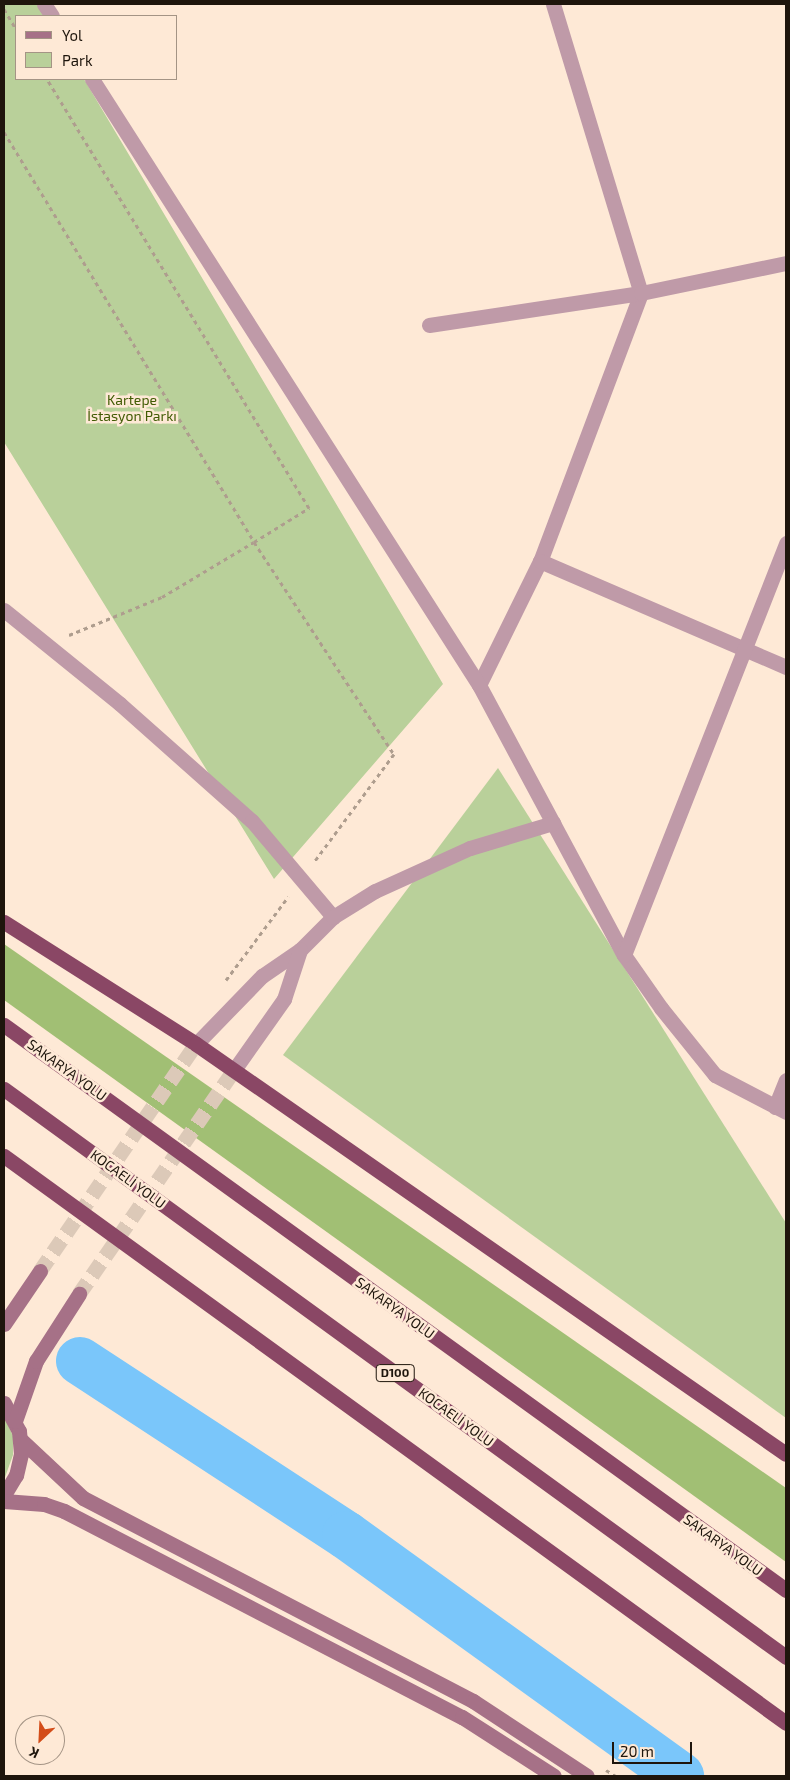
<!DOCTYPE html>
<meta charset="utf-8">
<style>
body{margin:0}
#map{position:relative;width:790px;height:1780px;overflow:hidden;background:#fee9d6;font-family:"Exo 2",sans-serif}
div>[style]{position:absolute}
.green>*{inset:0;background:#b9d09a}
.forest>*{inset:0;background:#a1bf74}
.river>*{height:48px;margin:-24px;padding:0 24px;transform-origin:24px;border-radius:24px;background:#7ac6fa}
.secondary-tunnel>*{height:15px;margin-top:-7.5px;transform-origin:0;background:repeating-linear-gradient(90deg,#dcc9b8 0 15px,transparent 0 23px)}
.path>*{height:3px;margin-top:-1.5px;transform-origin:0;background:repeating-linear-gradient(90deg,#ae9d8e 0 4px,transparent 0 8px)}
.minor>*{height:15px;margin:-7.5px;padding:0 7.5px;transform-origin:7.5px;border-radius:7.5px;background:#bf9aa8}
.tertiary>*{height:15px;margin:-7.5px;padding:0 7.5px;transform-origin:7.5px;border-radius:7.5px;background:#bf9aa8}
.secondary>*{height:15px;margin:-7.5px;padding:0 7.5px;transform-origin:7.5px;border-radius:7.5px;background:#a67187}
.trunk>*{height:15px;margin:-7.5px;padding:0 7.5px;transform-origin:7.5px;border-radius:7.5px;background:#8a4765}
span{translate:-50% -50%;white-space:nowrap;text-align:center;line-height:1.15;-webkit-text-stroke:5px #fee9d6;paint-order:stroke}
.shield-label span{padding:1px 4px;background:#fee9d6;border:1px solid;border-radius:4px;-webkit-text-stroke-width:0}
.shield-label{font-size:12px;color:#1e150c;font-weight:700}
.park-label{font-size:14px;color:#415b04}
.street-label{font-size:14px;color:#1e150c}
.frame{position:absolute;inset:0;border:5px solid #1e150c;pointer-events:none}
.legend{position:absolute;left:15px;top:15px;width:162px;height:65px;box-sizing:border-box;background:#fee9d6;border:1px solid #a49485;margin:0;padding:6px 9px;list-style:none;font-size:15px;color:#1e150c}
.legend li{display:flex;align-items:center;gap:10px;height:25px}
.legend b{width:25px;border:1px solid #a49485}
.north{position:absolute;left:15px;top:1715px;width:50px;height:50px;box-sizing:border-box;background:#fee9d6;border:1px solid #a49485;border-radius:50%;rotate:205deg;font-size:14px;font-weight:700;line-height:20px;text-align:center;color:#1e150c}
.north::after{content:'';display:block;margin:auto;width:18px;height:22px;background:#d34c18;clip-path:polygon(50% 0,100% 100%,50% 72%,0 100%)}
.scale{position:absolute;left:612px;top:1742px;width:80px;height:22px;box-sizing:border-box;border:2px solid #1e150c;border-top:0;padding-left:6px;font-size:15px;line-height:18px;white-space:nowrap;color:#1e150c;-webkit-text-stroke:4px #fee9d6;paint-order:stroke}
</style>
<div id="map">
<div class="green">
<div style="clip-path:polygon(4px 4px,39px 4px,47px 16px,16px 16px,16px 79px,84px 79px,443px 684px,274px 879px,4px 442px)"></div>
<div style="clip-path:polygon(498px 768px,786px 1223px,786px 1418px,283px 1055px)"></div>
<div style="clip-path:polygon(4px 1415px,13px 1436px,13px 1455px,4px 1480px)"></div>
</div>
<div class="forest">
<div style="clip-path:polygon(4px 944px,786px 1488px,786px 1562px,4px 1000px)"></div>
</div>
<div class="river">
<div style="left:80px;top:1361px;width:318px;rotate:33.2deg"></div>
<div style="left:346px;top:1535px;width:412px;rotate:35.8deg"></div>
</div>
<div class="secondary-tunnel">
<div style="left:40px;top:1271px;width:275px;rotate:-55.5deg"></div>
<div style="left:79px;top:1294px;width:272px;rotate:-55.3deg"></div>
</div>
<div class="path">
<div style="left:4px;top:9px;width:23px;rotate:59deg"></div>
<div style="left:4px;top:132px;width:480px;rotate:58.6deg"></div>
<div style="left:254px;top:542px;width:65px;rotate:-31.7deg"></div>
<div style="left:309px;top:508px;width:503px;rotate:-121.41deg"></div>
<div style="left:69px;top:635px;width:100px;rotate:-22.2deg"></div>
<div style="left:162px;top:597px;width:107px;rotate:-30.9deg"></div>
<div style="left:254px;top:542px;width:254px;rotate:56.6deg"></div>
<div style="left:394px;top:754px;width:134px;rotate:126.5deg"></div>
<div style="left:226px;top:980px;width:104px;rotate:-53.2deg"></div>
<div style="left:606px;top:1770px;width:12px;rotate:31deg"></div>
</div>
<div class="minor">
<div style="left:44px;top:4px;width:14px;rotate:56deg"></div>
<div style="left:553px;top:4px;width:302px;rotate:73.1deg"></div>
<div style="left:641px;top:293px;width:286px;rotate:110.6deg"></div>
<div style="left:540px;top:561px;width:138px;rotate:116.2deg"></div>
<div style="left:479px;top:685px;width:306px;rotate:61.8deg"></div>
<div style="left:624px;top:955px;width:65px;rotate:55.1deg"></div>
<div style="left:661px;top:1008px;width:86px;rotate:51.1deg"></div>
<div style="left:715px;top:1075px;width:80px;rotate:27.5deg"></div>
<div style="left:92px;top:79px;width:719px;rotate:57.44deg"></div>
<div style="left:429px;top:325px;width:214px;rotate:-8.6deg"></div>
<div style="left:641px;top:293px;width:148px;rotate:-11.7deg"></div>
<div style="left:540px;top:561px;width:268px;rotate:23.3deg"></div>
<div style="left:4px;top:610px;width:149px;rotate:39deg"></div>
<div style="left:120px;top:704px;width:176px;rotate:41.6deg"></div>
<div style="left:252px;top:821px;width:126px;rotate:49.8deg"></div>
<div style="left:624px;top:955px;width:443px;rotate:-68.5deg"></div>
<div style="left:775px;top:1107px;width:29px;rotate:-68deg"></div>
</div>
<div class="tertiary">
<div style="left:196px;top:1044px;width:95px;rotate:-45.9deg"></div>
<div style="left:262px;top:976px;width:46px;rotate:-34.4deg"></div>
<div style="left:300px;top:950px;width:47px;rotate:-45deg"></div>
<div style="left:333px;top:917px;width:49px;rotate:-31.8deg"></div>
<div style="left:375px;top:891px;width:104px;rotate:-24.4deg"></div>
<div style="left:470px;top:848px;width:87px;rotate:-16.8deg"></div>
<div style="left:234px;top:1070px;width:87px;rotate:-54.8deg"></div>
<div style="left:284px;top:999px;width:52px;rotate:-71.9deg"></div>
</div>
<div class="secondary">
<div style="left:4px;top:1324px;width:64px;rotate:-55.8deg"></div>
<div style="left:4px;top:1403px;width:32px;rotate:62deg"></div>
<div style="left:19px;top:1431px;width:23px;rotate:85deg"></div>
<div style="left:21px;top:1454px;width:22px;rotate:103deg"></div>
<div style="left:16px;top:1475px;width:23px;rotate:121deg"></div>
<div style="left:15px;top:1421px;width:64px;rotate:-70.7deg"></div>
<div style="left:36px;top:1361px;width:80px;rotate:-57.3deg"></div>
<div style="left:20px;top:1439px;width:86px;rotate:43.1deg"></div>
<div style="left:83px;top:1498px;width:440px;rotate:27.5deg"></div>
<div style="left:473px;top:1701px;width:136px;rotate:33.3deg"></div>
<div style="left:4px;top:1501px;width:40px;rotate:4.3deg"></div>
<div style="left:44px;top:1504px;width:21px;rotate:19deg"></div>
<div style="left:64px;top:1511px;width:448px;rotate:27.4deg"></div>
<div style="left:462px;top:1717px;width:109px;rotate:32.7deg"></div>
</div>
<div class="trunk">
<div style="left:4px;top:922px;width:227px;rotate:32.4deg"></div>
<div style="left:196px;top:1044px;width:718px;rotate:34.8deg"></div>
<div style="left:4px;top:1025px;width:965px;rotate:35.85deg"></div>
<div style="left:4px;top:1089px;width:967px;rotate:35.99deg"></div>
<div style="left:4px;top:1156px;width:966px;rotate:35.94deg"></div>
</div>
<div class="shield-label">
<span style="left:395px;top:1373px">D100</span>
</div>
<div class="park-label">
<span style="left:132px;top:408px">Kartepe<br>İstasyon Parkı</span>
</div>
<div class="street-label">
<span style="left:67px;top:1070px;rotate:36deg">SAKARYA YOLU</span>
<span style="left:128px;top:1179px;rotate:36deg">KOCAELİ YOLU</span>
<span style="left:395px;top:1308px;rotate:36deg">SAKARYA YOLU</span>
<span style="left:456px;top:1417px;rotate:36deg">KOCAELİ YOLU</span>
<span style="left:723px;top:1545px;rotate:36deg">SAKARYA YOLU</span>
</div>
<div class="frame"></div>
<ul class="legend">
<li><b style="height:6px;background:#a67187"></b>Yol</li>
<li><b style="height:14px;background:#b9d09a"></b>Park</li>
</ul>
<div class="north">K</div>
<div class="scale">20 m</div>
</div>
